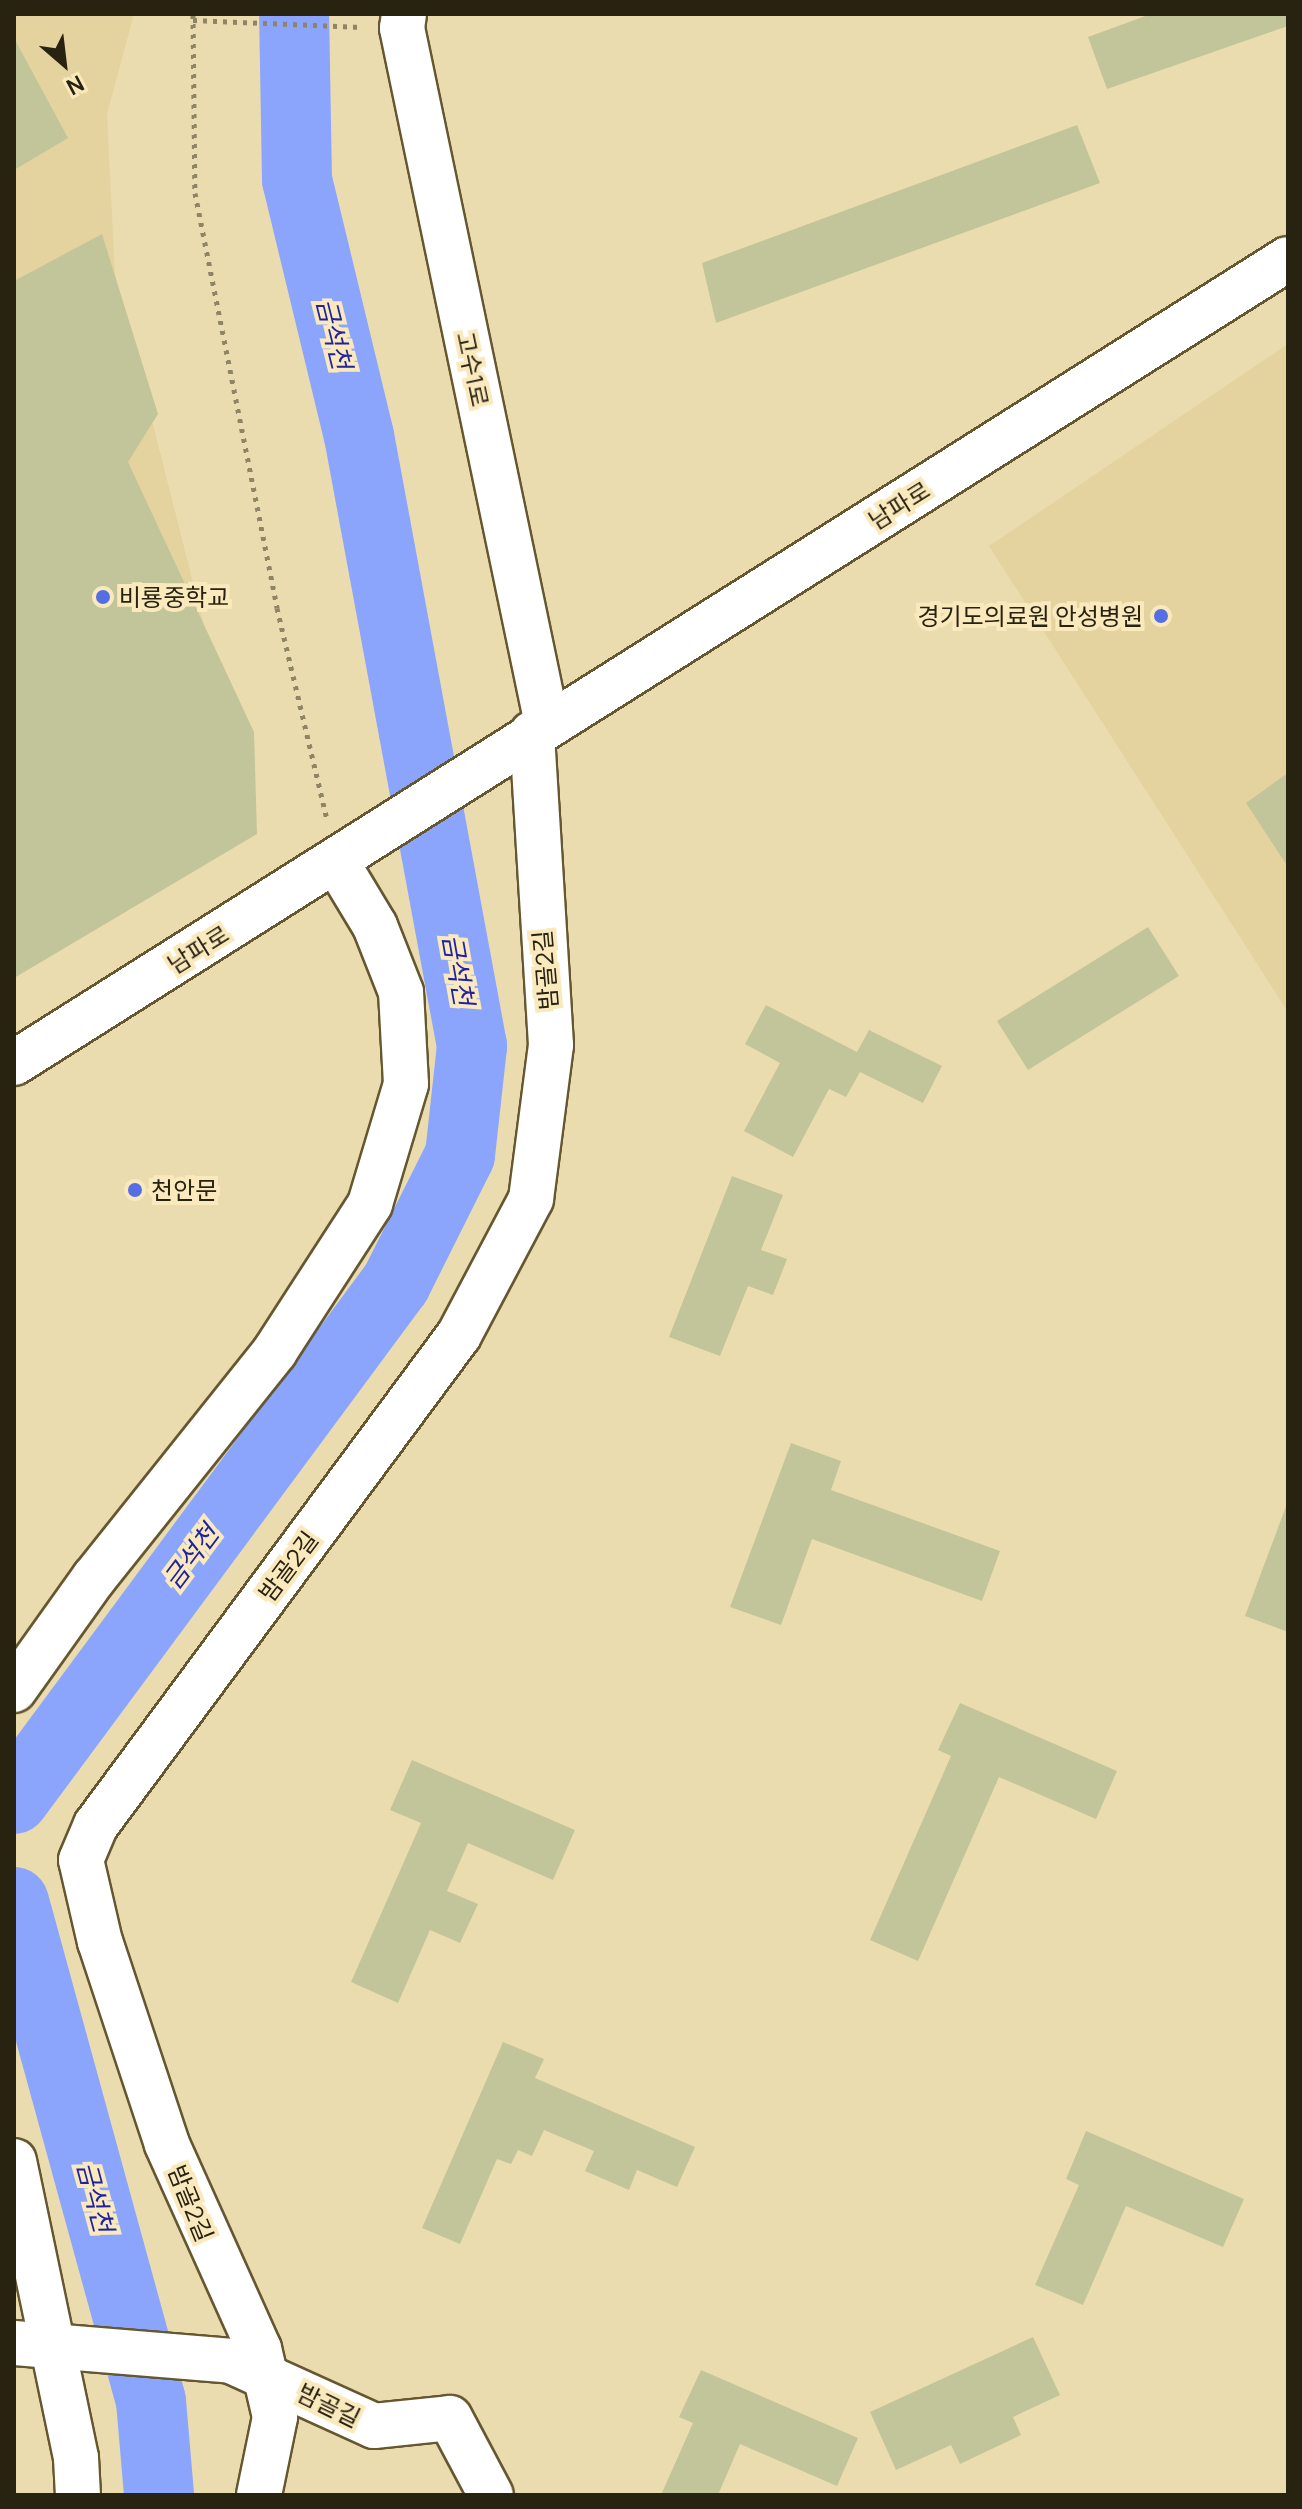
<!DOCTYPE html>
<meta charset="utf-8">
<style>
body{margin:0}
#map{position:relative;width:1302px;height:2509px;overflow:hidden;background:#ebdcb0;font-family:Manrope,"Noto Sans KR",sans-serif}
div>[style]{position:absolute}
.built>*{inset:0;background:#e4d29f}
.river>*{height:70px;margin:-35px;padding:0 35px;transform-origin:35px;border-radius:35px;background:#8ba5fd}
.building>*{inset:0;background:#c2c599}
.path>*{height:5px;margin-top:-2.5px;transform-origin:0;background:repeating-linear-gradient(90deg,#8f8465 0 4px,transparent 0 10px)}
.roads{filter:drop-shadow(2px 0 #655730) drop-shadow(-2px 0 #655730) drop-shadow(0 2px #655730) drop-shadow(0 -2px #655730)}
.minor>*{height:44px;margin:-22px;padding:0 22px;transform-origin:22px;border-radius:22px;background:#fff}
.dots>*{width:22px;height:22px;translate:-50% -50%;box-sizing:border-box;border:4px solid #f9e9bd;border-radius:50%}
span{translate:-50% -50%;white-space:nowrap;text-align:center;line-height:1.15;-webkit-text-stroke:8px #f9e9bd;paint-order:stroke}
.street-label{font-size:24px;color:#282211}
.poi-label{font-size:24px;color:#282211}
.left{translate:0 -50%;text-align:left}
.right{translate:-100% -50%;text-align:right}
.water-label{font-size:26px;color:#2022a1;font-style:italic}
.frame{position:absolute;inset:0;border:16px solid #282211;pointer-events:none}
.north{position:absolute;left:24px;top:24px;width:80px;height:80px;-webkit-text-stroke:6px #f9e9bd;paint-order:stroke;rotate:152deg;font-size:22px;font-weight:700;line-height:32px;text-align:center;color:#282211}
.north::after{content:'';display:block;margin:auto;width:28px;height:36px;background:#282211;clip-path:polygon(50% 0,100% 100%,50% 72%,0 100%)}
</style>
<div id="map">
<div class="built">
<div style="clip-path:polygon(14px 14px,134px 14px,107px 114px,115px 275px,257px 834px,14px 978px)"></div>
<div style="clip-path:polygon(1288px 344px,1288px 1012px,989px 546px)"></div>
</div>
<div class="river">
<div style="left:14px;top:1799px;width:642px;rotate:-53.49deg"></div>
<div style="left:396px;top:1283px;width:143px;rotate:-63.4deg"></div>
<div style="left:460px;top:1155px;width:110px;rotate:-83.7deg"></div>
<div style="left:472px;top:1046px;width:620px;rotate:-100.49deg"></div>
<div style="left:359px;top:436px;width:263px;rotate:-103.6deg"></div>
<div style="left:297px;top:180px;width:166px;rotate:-91deg"></div>
<div style="left:14px;top:1902px;width:517px;rotate:74.65deg"></div>
<div style="left:151px;top:2401px;width:94px;rotate:85.1deg"></div>
</div>
<div class="building">
<div style="clip-path:polygon(1151px 14px,1288px 14px,1288px 26px,1107px 89px,1088px 37px)"></div>
<div style="clip-path:polygon(14px 38px,68px 138px,14px 170px)"></div>
<div style="clip-path:polygon(1077px 125px,1100px 183px,716px 323px,702px 263px)"></div>
<div style="clip-path:polygon(102px 234px,158px 414px,128px 462px,254px 732px,257px 834px,14px 978px,14px 281px)"></div>
<div style="clip-path:polygon(1288px 773px,1288px 867px,1246px 803px)"></div>
<div style="clip-path:polygon(1148px 927px,1179px 976px,1028px 1070px,997px 1021px)"></div>
<div style="clip-path:polygon(766px 1005px,857px 1052px,869px 1030px,942px 1066px,923px 1103px,860px 1072px,846px 1097px,829px 1089px,793px 1157px,744px 1131px,780px 1063px,745px 1044px)"></div>
<div style="clip-path:polygon(732px 1176px,783px 1195px,761px 1250px,787px 1259px,773px 1295px,748px 1286px,720px 1356px,669px 1337px)"></div>
<div style="clip-path:polygon(791px 1443px,841px 1461px,831px 1490px,1000px 1551px,982px 1601px,812px 1539px,781px 1625px,730px 1607px)"></div>
<div style="clip-path:polygon(1288px 1501px,1288px 1632px,1245px 1616px)"></div>
<div style="clip-path:polygon(960px 1703px,1117px 1771px,1096px 1819px,999px 1777px,918px 1961px,870px 1940px,951px 1756px,938px 1750px)"></div>
<div style="clip-path:polygon(412px 1760px,575px 1830px,553px 1880px,468px 1843px,447px 1891px,478px 1904px,460px 1943px,430px 1930px,398px 2003px,351px 1982px,421px 1823px,390px 1810px)"></div>
<div style="clip-path:polygon(503px 2042px,544px 2059px,535px 2078px,695px 2147px,677px 2187px,637px 2170px,629px 2190px,585px 2171px,594px 2151px,544px 2130px,532px 2156px,518px 2150px,511px 2164px,497px 2159px,460px 2244px,422px 2228px)"></div>
<div style="clip-path:polygon(1086px 2131px,1244px 2199px,1223px 2247px,1126px 2206px,1083px 2305px,1035px 2285px,1079px 2185px,1066px 2179px)"></div>
<div style="clip-path:polygon(1033px 2337px,1060px 2395px,1013px 2417px,1021px 2435px,960px 2464px,951px 2445px,896px 2470px,870px 2412px)"></div>
<div style="clip-path:polygon(701px 2370px,858px 2438px,837px 2486px,740px 2444px,718px 2495px,661px 2495px,693px 2423px,679px 2417px)"></div>
</div>
<div class="path">
<div style="left:193px;top:14px;width:179px;rotate:89.4deg"></div>
<div style="left:195px;top:193px;width:423px;rotate:78.8deg"></div>
<div style="left:277px;top:608px;width:217px;rotate:76.7deg"></div>
<div style="left:193px;top:20px;width:168px;rotate:2.4deg"></div>
</div>
<div class="roads">
<div class="minor">
<div style="left:404px;top:14px;width:14px;rotate:98deg"></div>
<div style="left:402px;top:28px;width:711px;rotate:78.23deg"></div>
<div style="left:14px;top:1063px;width:1506px;rotate:-32.26deg"></div>
<div style="left:14px;top:1690px;width:138px;rotate:-54.5deg"></div>
<div style="left:94px;top:1578px;width:290px;rotate:-51.4deg"></div>
<div style="left:275px;top:1351px;width:175px;rotate:-57.1deg"></div>
<div style="left:370px;top:1204px;width:125px;rotate:-73.3deg"></div>
<div style="left:406px;top:1084px;width:92px;rotate:-93.1deg"></div>
<div style="left:401px;top:992px;width:71px;rotate:-111.5deg"></div>
<div style="left:375px;top:926px;width:74px;rotate:-121.1deg"></div>
<div style="left:14px;top:2161px;width:303px;rotate:78.2deg"></div>
<div style="left:76px;top:2458px;width:37px;rotate:87deg"></div>
<div style="left:14px;top:2343px;width:218px;rotate:4.7deg"></div>
<div style="left:231px;top:2361px;width:157px;rotate:24.4deg"></div>
<div style="left:374px;top:2426px;width:76px;rotate:-6deg"></div>
<div style="left:450px;top:2418px;width:87px;rotate:62deg"></div>
<div style="left:259px;top:2495px;width:80px;rotate:-78.4deg"></div>
<div style="left:275px;top:2417px;width:70px;rotate:-103.2deg"></div>
<div style="left:259px;top:2349px;width:225px;rotate:-114.2deg"></div>
<div style="left:167px;top:2144px;width:213px;rotate:-108.3deg"></div>
<div style="left:100px;top:1942px;width:84px;rotate:-103deg"></div>
<div style="left:81px;top:1860px;width:38px;rotate:-67deg"></div>
<div style="left:96px;top:1825px;width:610px;rotate:-53.47deg"></div>
<div style="left:459px;top:1335px;width:154px;rotate:-62.1deg"></div>
<div style="left:531px;top:1199px;width:155px;rotate:-82.6deg"></div>
<div style="left:551px;top:1045px;width:312px;rotate:-93.5deg"></div>
</div>
</div>
<div class="dots">
<div style="left:103px;top:597px;background:#556ee4"></div>
<div style="left:1161px;top:616px;background:#556ee4"></div>
<div style="left:135px;top:1190px;background:#556ee4"></div>
</div>
<div class="street-label">
<span style="left:473px;top:369px;rotate:78deg">고수1로</span>
<span style="left:899px;top:505px;rotate:-32deg">남파로</span>
<span style="left:198px;top:949px;rotate:-32deg">남파로</span>
<span style="left:545px;top:970px;rotate:-95deg">밤골2길</span>
<span style="left:288px;top:1566px;rotate:-53deg">밤골2길</span>
<span style="left:191px;top:2203px;rotate:68deg">밤골2길</span>
<span style="left:329px;top:2405px;rotate:26deg">밤골길</span>
</div>
<div class="poi-label">
<span class="left" style="left:119px;top:597px">비룡중학교</span>
<span class="right" style="left:1143px;top:616px">경기도의료원 안성병원</span>
<span class="left" style="left:151px;top:1190px">천안문</span>
</div>
<div class="water-label">
<span style="left:334px;top:334px;rotate:76deg">금석천</span>
<span style="left:458px;top:970px;rotate:80deg">금석천</span>
<span style="left:191px;top:1557px;rotate:-53deg">금석천</span>
<span style="left:95px;top:2197px;rotate:75deg">금석천</span>
</div>
<div class="frame"></div>
<div class="north">N</div>
</div>
